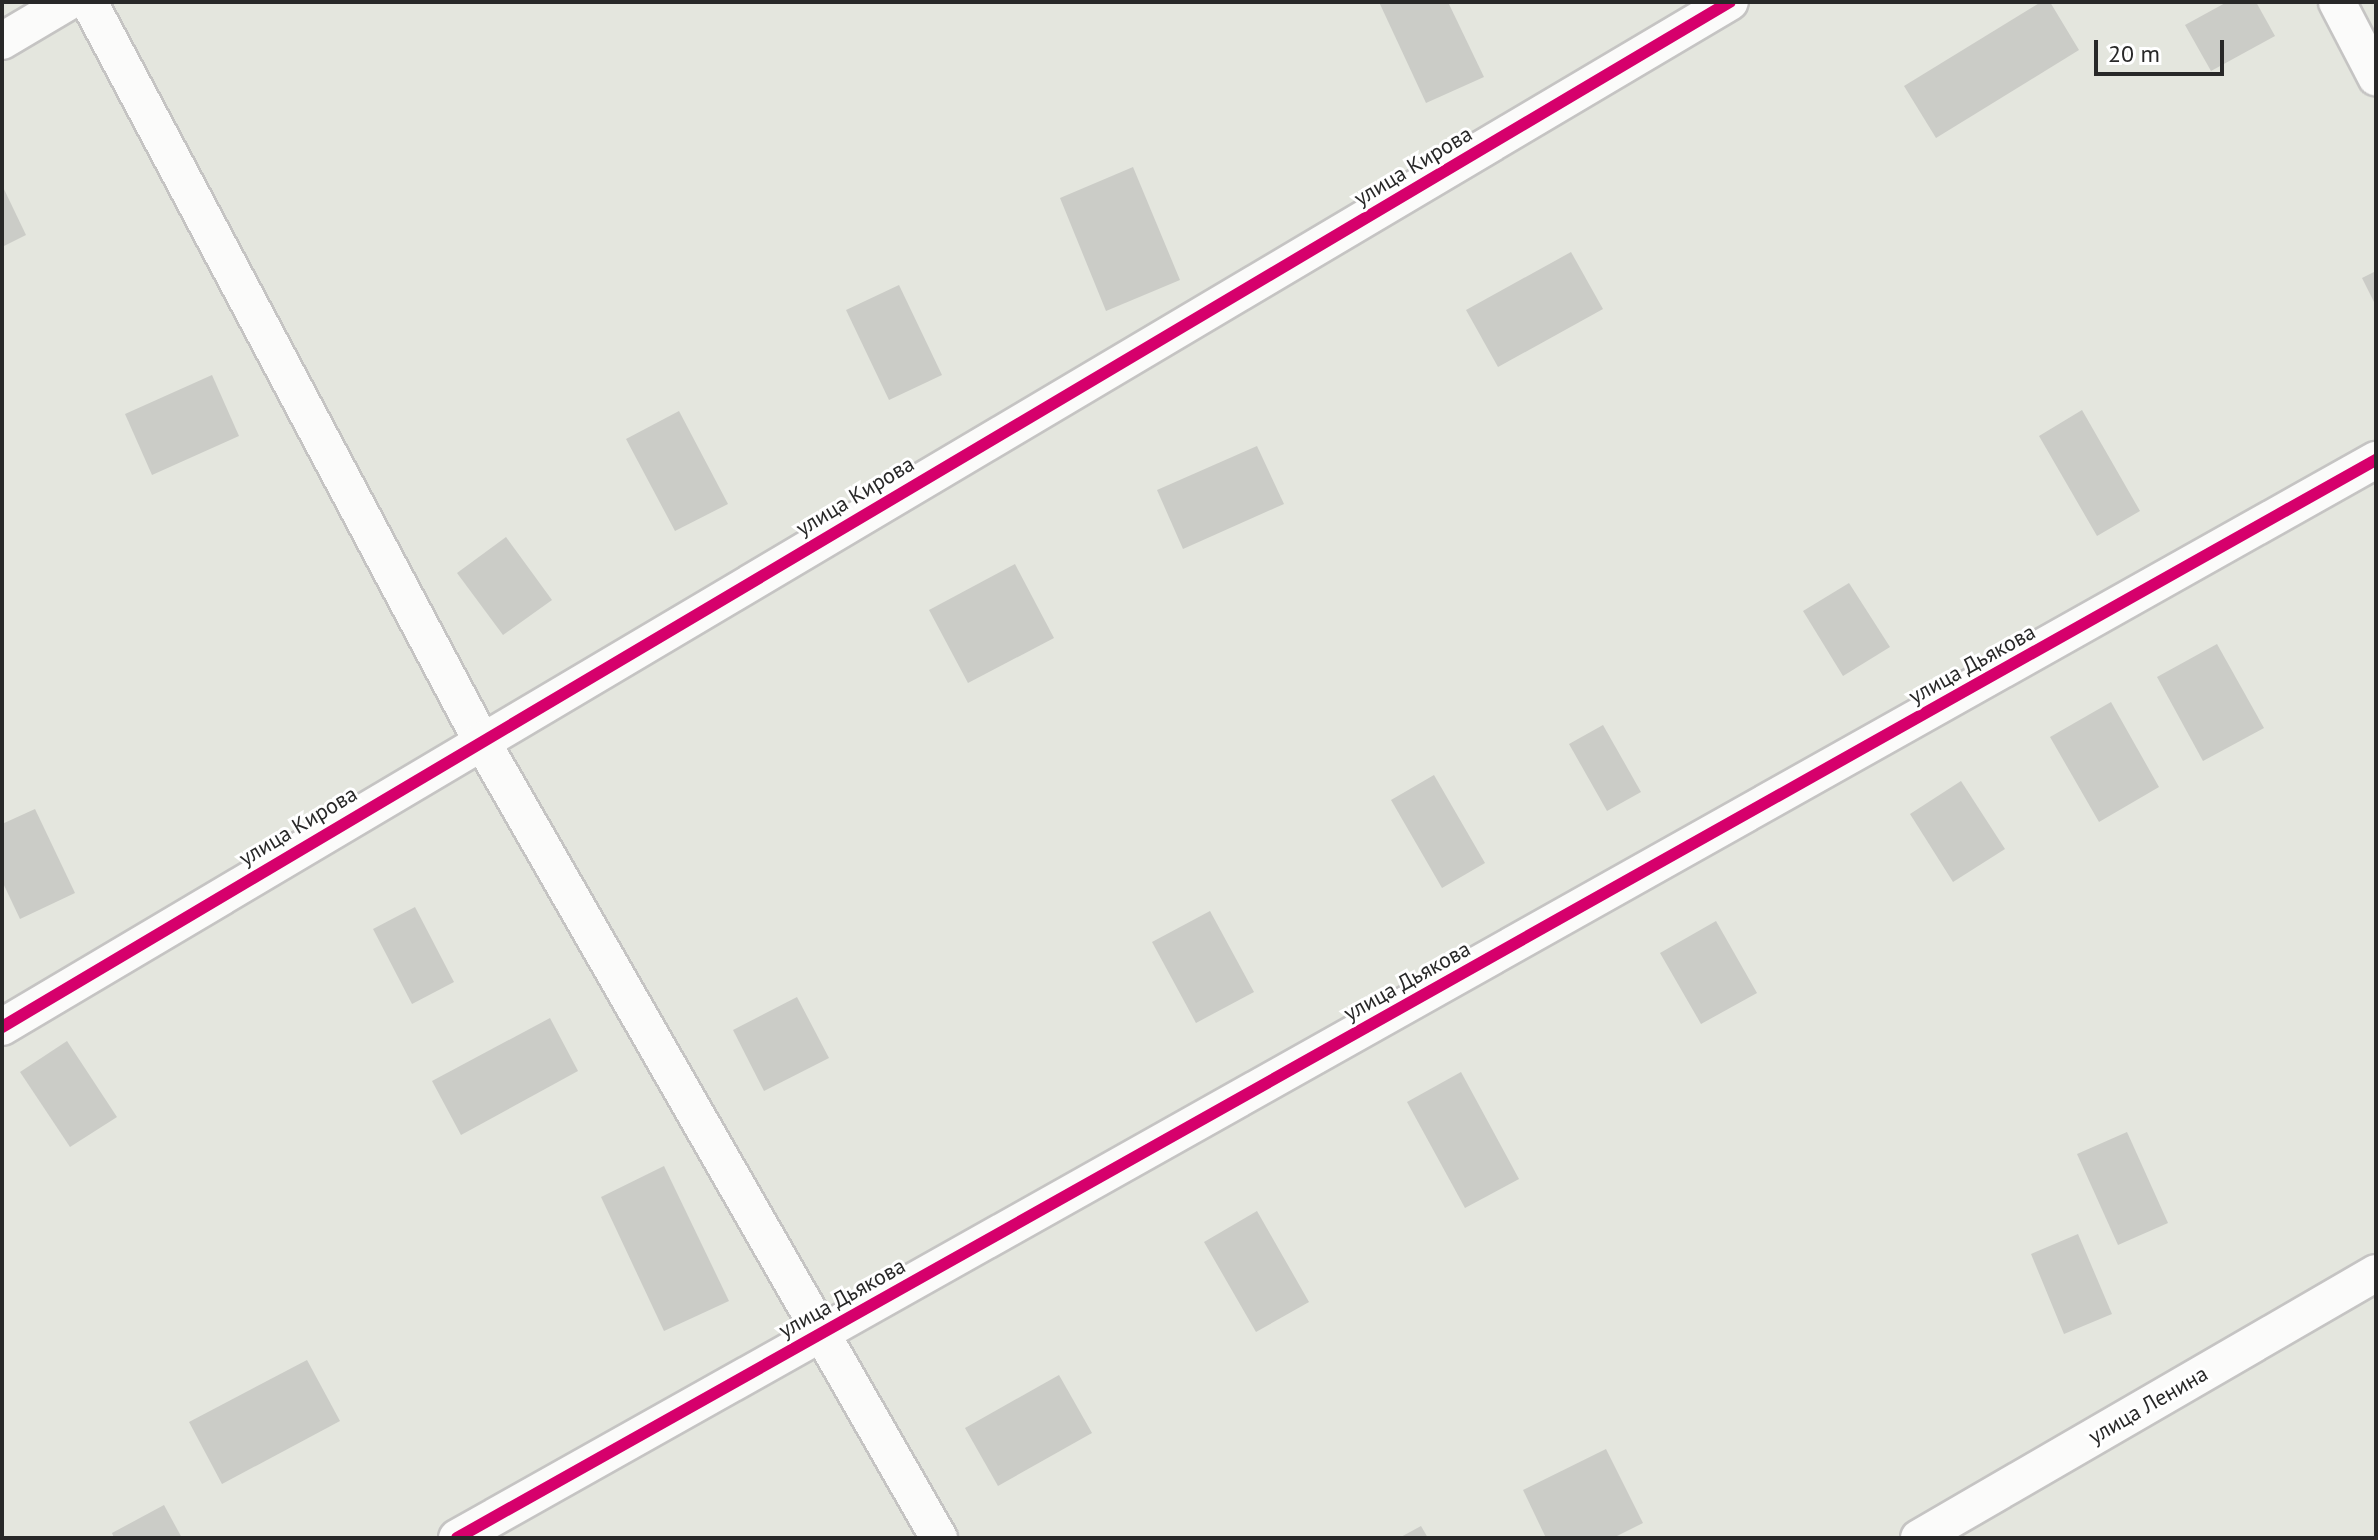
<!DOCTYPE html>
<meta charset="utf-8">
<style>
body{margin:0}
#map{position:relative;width:2378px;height:1540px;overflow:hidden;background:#e4e6de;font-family:"PT Sans",sans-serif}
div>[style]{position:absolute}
.building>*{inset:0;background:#cbccc7}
.roads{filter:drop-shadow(2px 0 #c5c4c3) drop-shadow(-2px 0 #c5c4c3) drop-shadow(0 2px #c5c4c3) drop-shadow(0 -2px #c5c4c3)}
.street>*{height:36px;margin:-18px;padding:0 18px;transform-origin:18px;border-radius:18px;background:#fbfbfa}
.cycleway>*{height:12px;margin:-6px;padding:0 6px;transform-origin:6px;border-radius:6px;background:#d6006c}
span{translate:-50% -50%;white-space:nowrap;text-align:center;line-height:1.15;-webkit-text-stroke:6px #fff;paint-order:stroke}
.street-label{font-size:22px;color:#282828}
.frame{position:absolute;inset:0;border:4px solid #282828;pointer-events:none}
.scale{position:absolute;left:2094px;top:40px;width:130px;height:36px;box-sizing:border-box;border:4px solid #282828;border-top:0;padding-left:10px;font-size:24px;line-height:28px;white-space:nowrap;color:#282828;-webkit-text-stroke:6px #fff;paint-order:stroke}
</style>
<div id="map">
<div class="building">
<div style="clip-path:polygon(1379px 2px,1448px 2px,1484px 77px,1426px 103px)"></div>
<div style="clip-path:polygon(2041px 2px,2050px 2px,2079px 50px,1936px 138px,1904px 86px)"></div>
<div style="clip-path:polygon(2227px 2px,2256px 2px,2275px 36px,2211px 71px,2185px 25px)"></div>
<div style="clip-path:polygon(1133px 167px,1180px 280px,1106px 311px,1060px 198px)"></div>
<div style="clip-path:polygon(2px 185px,26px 235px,2px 247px)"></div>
<div style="clip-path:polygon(1571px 252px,1603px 309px,1498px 367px,1466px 310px)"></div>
<div style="clip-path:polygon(2376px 271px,2376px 306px,2362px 278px)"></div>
<div style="clip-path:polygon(899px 285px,942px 375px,889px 400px,846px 310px)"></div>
<div style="clip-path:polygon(212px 375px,239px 436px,152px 475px,125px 414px)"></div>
<div style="clip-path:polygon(2082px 410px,2140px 511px,2097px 536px,2039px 436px)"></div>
<div style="clip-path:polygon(679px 411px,728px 504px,675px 531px,626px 439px)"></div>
<div style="clip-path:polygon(1257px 446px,1284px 504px,1183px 549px,1157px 490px)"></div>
<div style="clip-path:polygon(506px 537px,552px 600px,503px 635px,457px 573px)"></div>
<div style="clip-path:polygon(1015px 564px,1054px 638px,968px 683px,929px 610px)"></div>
<div style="clip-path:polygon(1849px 583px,1890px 647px,1843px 676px,1803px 611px)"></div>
<div style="clip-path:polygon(2217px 644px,2264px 728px,2203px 761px,2157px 677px)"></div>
<div style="clip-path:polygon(2111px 702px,2159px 787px,2099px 822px,2050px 737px)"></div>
<div style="clip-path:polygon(1603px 725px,1641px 792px,1607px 811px,1569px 744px)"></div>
<div style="clip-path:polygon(1434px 775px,1485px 863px,1442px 888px,1391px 800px)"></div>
<div style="clip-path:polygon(1961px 781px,2005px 849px,1953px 882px,1910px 814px)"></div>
<div style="clip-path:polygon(35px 809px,75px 893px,20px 919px,2px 881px,2px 824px)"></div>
<div style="clip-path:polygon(415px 907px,454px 982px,412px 1004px,373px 929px)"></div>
<div style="clip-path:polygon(1210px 911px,1254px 992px,1196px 1023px,1152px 942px)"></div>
<div style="clip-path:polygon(1716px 921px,1757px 993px,1701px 1024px,1660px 953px)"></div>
<div style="clip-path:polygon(797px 997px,829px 1058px,764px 1091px,733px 1030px)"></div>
<div style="clip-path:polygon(550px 1018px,578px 1071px,461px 1135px,432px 1081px)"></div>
<div style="clip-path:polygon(67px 1041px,117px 1117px,70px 1147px,20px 1072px)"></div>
<div style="clip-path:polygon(1461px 1072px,1519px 1179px,1465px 1208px,1407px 1102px)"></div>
<div style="clip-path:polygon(2127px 1132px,2168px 1223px,2118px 1245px,2077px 1154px)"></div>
<div style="clip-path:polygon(664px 1166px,729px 1301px,664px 1331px,601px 1197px)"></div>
<div style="clip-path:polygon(1257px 1211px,1309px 1302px,1256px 1332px,1204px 1242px)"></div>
<div style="clip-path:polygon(2078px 1234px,2112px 1314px,2064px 1334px,2031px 1254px)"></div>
<div style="clip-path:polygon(307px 1360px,340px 1421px,222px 1484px,189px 1422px)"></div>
<div style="clip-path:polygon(1059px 1375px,1092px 1433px,998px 1486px,965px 1428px)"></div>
<div style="clip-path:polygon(1606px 1449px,1643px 1523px,1613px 1538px,1546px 1538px,1523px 1490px)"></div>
<div style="clip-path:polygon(164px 1505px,182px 1538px,114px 1538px,112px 1533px)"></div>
<div style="clip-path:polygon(1421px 1526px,1428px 1538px,1399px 1538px)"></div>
</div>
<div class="roads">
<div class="street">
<div style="left:89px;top:2px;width:836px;rotate:62.02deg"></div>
<div style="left:481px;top:740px;width:920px;rotate:60.15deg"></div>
<div style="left:2337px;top:2px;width:85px;rotate:62.5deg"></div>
<div style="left:2px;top:41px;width:77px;rotate:-30.6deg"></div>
<div style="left:2px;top:1027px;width:2009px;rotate:-30.68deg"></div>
<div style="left:457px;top:1538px;width:2201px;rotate:-29.33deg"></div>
<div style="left:1919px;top:1538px;width:528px;rotate:-30.11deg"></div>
</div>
</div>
<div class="cycleway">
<div style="left:2px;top:1027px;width:2009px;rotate:-30.68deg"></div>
<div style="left:457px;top:1538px;width:2201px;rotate:-29.33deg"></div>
</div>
<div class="street-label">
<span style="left:1413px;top:166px;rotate:-31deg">улица Кирова</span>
<span style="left:855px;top:496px;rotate:-31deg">улица Кирова</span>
<span style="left:1972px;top:664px;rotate:-29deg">улица Дьякова</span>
<span style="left:298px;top:826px;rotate:-31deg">улица Кирова</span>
<span style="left:1407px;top:981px;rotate:-29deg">улица Дьякова</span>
<span style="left:842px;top:1298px;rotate:-29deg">улица Дьякова</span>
<span style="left:2148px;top:1405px;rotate:-30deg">улица Ленина</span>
</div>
<div class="frame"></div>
<div class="scale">20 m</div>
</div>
